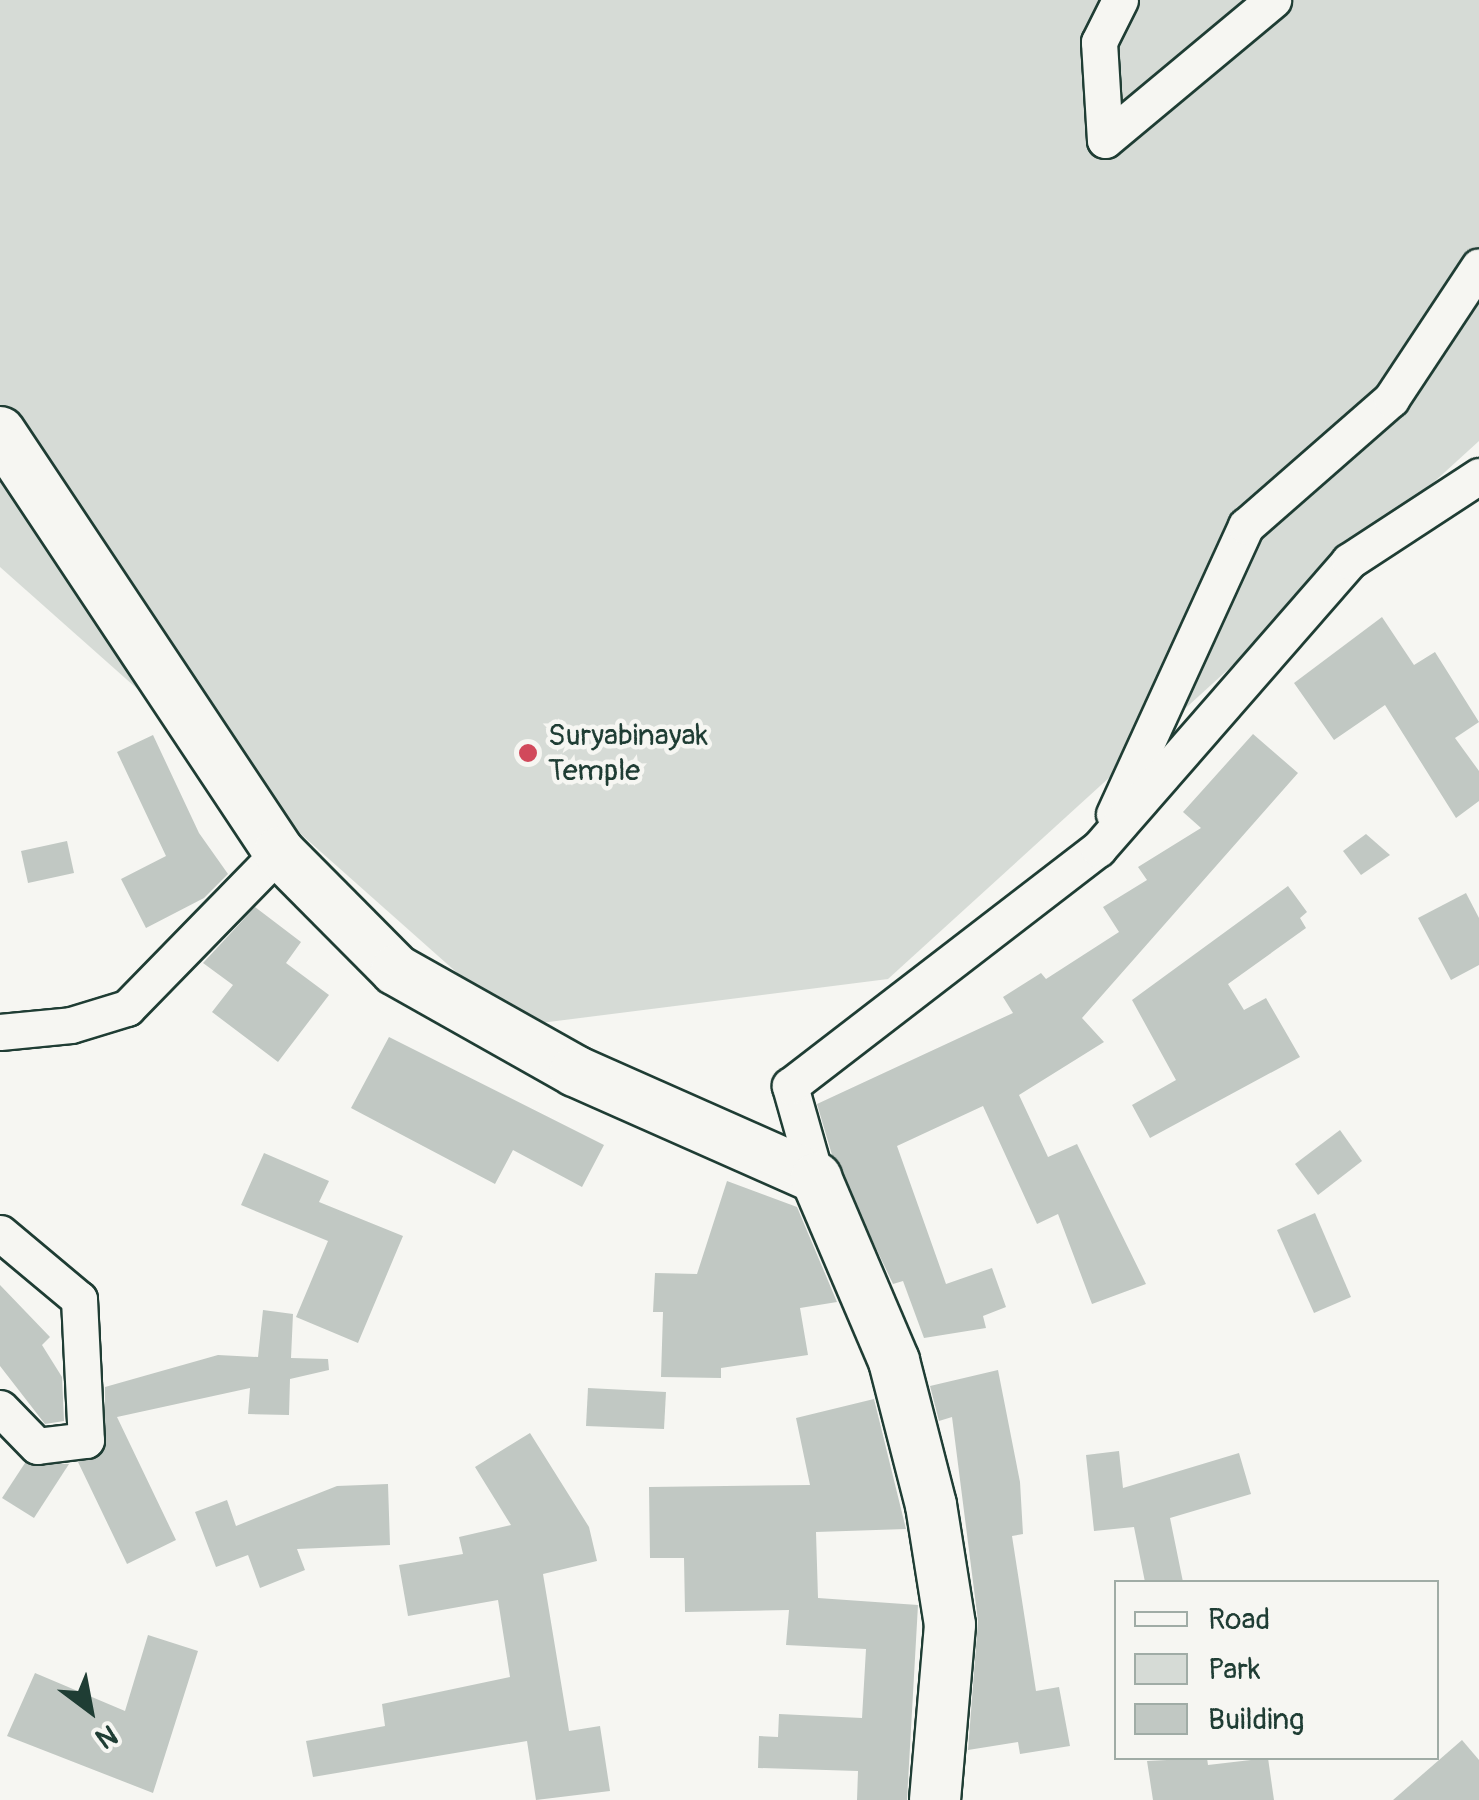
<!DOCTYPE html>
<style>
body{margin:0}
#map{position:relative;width:1479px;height:1800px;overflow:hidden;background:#f6f6f2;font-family:Pangolin,sans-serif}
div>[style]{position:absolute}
.green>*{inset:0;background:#d6dbd6}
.building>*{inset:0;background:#c1c8c3}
.roads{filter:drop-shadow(2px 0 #1f3d34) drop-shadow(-2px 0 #1f3d34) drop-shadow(0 2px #1f3d34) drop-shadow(0 -2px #1f3d34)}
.street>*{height:35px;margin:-17.5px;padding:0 17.5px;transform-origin:17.5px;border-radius:17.5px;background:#f6f6f2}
.secondary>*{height:50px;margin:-25px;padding:0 25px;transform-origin:25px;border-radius:25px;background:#f6f6f2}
.dots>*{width:28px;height:28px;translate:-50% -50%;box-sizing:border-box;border:5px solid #f6f6f2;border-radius:50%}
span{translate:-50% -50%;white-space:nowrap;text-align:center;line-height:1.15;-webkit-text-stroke:9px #f6f6f2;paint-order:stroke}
.poi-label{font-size:30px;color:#1f3d34}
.left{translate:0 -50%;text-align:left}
.legend{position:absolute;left:1114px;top:1580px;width:325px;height:180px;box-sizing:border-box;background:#f6f6f2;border:2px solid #a0aca6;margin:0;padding:12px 18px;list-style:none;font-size:30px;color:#1f3d34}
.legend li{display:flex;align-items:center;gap:20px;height:50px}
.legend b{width:50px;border:2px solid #a0aca6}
.north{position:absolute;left:40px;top:1660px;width:100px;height:100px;-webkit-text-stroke:8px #f6f6f2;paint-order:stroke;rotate:148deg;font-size:28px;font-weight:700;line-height:40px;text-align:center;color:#1f3d34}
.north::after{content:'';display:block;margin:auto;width:35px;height:45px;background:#1f3d34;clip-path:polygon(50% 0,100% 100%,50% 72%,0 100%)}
</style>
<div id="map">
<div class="green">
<div style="clip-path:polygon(0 0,1479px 0,1479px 441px,888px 979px,517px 1026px,0 567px)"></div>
</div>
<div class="building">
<div style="clip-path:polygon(1382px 617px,1414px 665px,1435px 652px,1479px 722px,1455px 738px,1479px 771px,1479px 801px,1456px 818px,1385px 705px,1334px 740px,1294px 683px)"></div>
<div style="clip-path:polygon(1253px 734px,1298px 773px,1082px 1018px,1104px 1042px,1019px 1095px,1048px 1157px,1077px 1144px,1146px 1284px,1092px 1304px,1058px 1214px,1037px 1224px,983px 1106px,897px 1146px,946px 1284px,992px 1268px,1006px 1307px,983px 1316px,986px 1328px,924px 1338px,903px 1281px,893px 1284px,832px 1155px,817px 1104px,1013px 1013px,1003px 997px,1041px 973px,1046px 979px,1119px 932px,1103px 907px,1147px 880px,1138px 867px,1201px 828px,1183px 812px)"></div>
<div style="clip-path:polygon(153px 735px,199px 833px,228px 874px,204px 898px,146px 928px,121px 879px,166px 856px,117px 752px)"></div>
<div style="clip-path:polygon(1366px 834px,1390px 855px,1361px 875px,1343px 851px)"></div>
<div style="clip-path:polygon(67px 841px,74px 873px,28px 883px,21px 851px)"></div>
<div style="clip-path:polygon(1288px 886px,1307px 912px,1300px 918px,1306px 928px,1228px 984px,1244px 1010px,1266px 998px,1300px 1057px,1150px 1138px,1132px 1105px,1176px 1080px,1132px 1000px)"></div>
<div style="clip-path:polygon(1466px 893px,1479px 918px,1479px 965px,1451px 980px,1418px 918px)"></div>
<div style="clip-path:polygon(255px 907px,301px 942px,286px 963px,329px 995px,278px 1062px,212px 1012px,233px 985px,203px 963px)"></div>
<div style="clip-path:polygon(389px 1037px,604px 1145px,582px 1187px,513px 1150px,495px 1184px,351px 1108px)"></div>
<div style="clip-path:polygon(1340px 1130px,1362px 1161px,1318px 1195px,1295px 1164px)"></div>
<div style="clip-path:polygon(264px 1153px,329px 1181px,319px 1202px,403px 1236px,358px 1343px,296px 1317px,328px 1241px,241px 1205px)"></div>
<div style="clip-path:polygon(727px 1181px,797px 1207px,837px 1302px,800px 1308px,808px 1355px,721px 1368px,721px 1378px,661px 1377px,663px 1312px,653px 1312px,655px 1273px,697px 1274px)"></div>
<div style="clip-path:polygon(1315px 1213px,1351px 1297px,1314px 1313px,1277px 1230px)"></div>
<div style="clip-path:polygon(0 1285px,50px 1337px,42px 1345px,62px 1377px,64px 1421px,45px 1424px,0 1366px)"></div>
<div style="clip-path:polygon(263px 1310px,293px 1314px,291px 1358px,328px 1359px,329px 1370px,290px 1379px,289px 1415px,248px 1414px,250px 1388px,117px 1417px,176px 1540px,127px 1564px,78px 1462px,105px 1448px,105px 1387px,218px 1355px,258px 1357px)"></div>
<div style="clip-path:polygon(998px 1370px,1020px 1482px,1023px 1534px,1012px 1536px,1036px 1691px,1059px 1687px,1070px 1746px,1020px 1754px,1018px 1742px,968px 1750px,978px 1621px,952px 1417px,939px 1421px,930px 1386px)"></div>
<div style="clip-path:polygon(588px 1388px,666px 1392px,664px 1429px,586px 1426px)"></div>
<div style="clip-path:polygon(874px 1399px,906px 1529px,816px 1532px,818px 1598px,918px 1605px,907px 1800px,857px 1800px,858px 1771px,758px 1768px,759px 1736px,778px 1737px,779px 1714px,862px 1718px,866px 1649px,786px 1645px,789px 1610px,685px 1612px,684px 1558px,650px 1558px,649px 1487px,810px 1485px,796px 1418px)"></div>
<div style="clip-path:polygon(530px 1433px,589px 1527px,597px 1561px,543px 1574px,569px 1731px,600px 1726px,610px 1791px,536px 1800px,527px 1741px,313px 1777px,306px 1741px,385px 1726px,382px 1704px,510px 1677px,498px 1600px,408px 1616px,399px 1565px,463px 1554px,459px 1537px,511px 1525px,475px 1467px)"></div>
<div style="clip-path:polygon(1119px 1451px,1123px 1488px,1239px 1453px,1251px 1494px,1170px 1518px,1183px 1582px,1145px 1582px,1134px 1527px,1094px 1531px,1086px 1455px)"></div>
<div style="clip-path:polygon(25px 1463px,69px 1464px,34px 1518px,2px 1498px)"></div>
<div style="clip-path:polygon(388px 1484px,390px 1545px,297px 1549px,305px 1570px,260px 1588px,248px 1555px,216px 1567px,195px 1512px,227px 1500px,236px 1526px,337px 1486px)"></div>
<div style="clip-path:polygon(148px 1635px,198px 1651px,153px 1793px,7px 1736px,35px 1673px,125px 1711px)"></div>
<div style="clip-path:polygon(1462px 1740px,1479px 1760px,1479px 1800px,1393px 1800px)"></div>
<div style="clip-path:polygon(1207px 1758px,1208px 1765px,1268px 1758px,1274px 1800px,1153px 1800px,1147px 1761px)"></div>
</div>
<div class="roads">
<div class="street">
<div style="left:1120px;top:0;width:47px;rotate:116.6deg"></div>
<div style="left:1099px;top:42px;width:98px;rotate:86.5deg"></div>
<div style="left:1105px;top:140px;width:219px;rotate:-39.8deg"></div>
<div style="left:1114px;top:814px;width:317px;rotate:-65.4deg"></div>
<div style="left:1246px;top:526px;width:193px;rotate:-41.2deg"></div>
<div style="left:1391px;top:399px;width:159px;rotate:-56.5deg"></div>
<div style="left:0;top:1032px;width:71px;rotate:-5.6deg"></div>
<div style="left:71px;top:1025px;width:59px;rotate:-16.9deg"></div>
<div style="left:127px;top:1008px;width:218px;rotate:-45.7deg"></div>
<div style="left:816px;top:1178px;width:96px;rotate:-105.8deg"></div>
<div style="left:790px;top:1086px;width:389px;rotate:-37.6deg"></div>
<div style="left:1098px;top:849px;width:382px;rotate:-48.9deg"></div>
<div style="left:1349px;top:561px;width:155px;rotate:-33.2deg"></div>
<div style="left:0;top:1233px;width:103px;rotate:39.9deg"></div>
<div style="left:79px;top:1299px;width:141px;rotate:87.2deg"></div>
<div style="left:86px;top:1440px;width:49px;rotate:173deg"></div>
<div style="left:37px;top:1446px;width:53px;rotate:-134.2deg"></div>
</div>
<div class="secondary">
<div style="left:0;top:432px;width:504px;rotate:56.4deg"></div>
<div style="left:279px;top:852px;width:166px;rotate:45.2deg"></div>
<div style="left:396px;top:970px;width:206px;rotate:29.4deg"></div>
<div style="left:575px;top:1071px;width:264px;rotate:23.9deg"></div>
<div style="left:816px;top:1178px;width:199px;rotate:66.9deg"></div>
<div style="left:894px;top:1361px;width:149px;rotate:75.6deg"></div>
<div style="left:931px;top:1505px;width:121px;rotate:81deg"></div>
<div style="left:950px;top:1625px;width:176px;rotate:94.9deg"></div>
</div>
</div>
<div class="dots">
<div style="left:528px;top:753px;background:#d1495b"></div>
</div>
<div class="poi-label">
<span class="left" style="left:548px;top:753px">Suryabinayak<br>Temple</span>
</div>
<ul class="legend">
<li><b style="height:12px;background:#f6f6f2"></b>Road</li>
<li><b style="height:28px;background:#d6dbd6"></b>Park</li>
<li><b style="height:28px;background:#c1c8c3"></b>Building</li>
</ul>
<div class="north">N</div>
</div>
